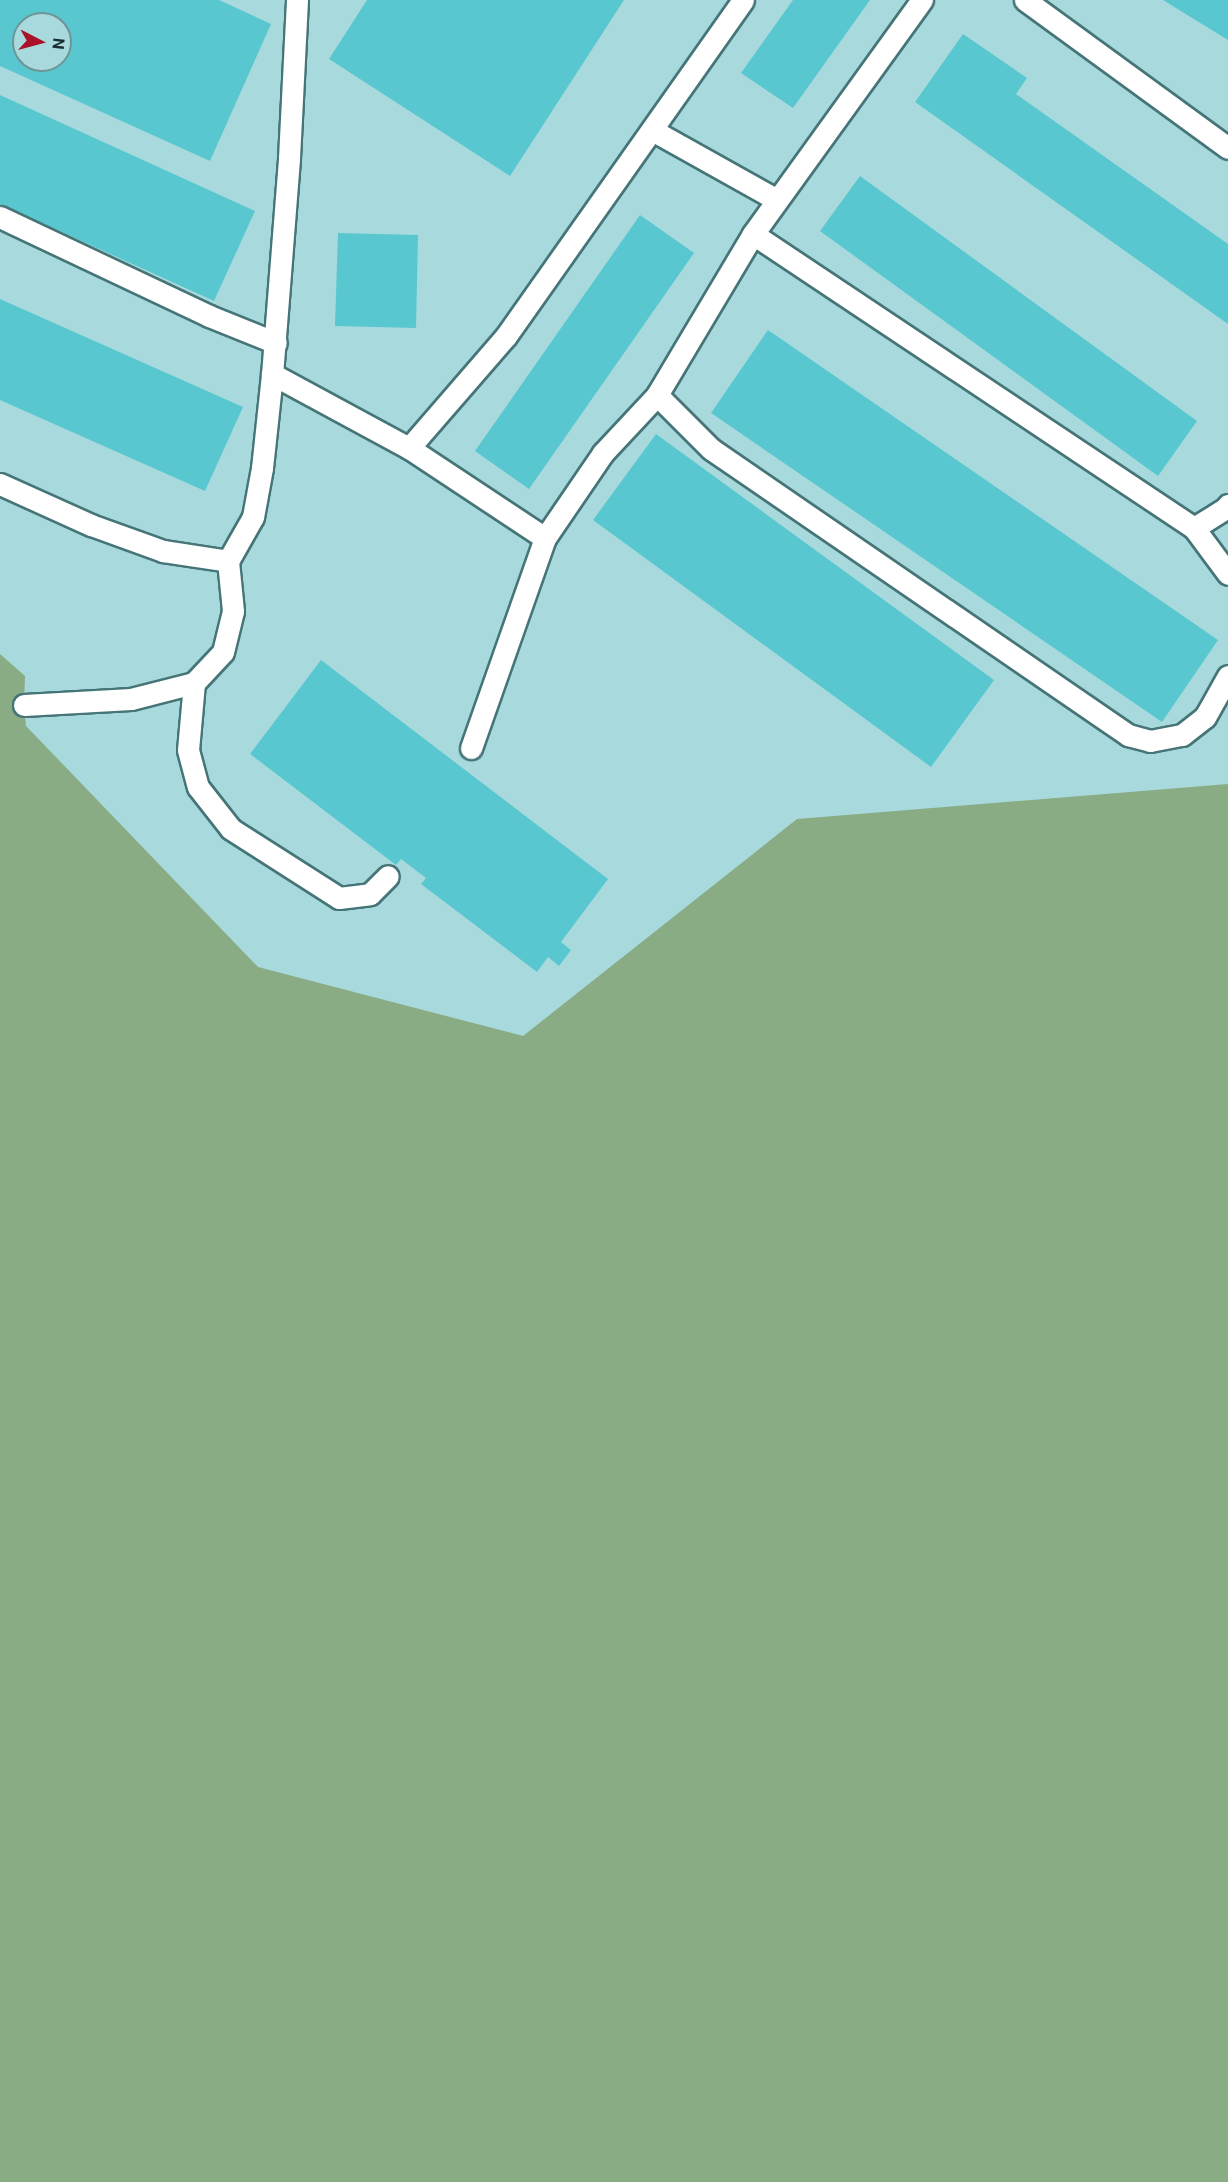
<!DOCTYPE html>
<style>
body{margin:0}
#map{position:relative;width:1228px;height:2182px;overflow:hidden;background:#a8dadd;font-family:Roboto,sans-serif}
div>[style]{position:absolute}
.green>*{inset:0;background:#89ac84}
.building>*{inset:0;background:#59c7cf}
.roads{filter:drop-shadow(2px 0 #467578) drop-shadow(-2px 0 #467578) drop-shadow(0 2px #467578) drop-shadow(0 -2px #467578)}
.lane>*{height:21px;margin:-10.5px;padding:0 10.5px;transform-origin:10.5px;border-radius:10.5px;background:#fff}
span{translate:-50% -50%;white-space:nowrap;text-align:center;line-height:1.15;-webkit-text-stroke:5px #a8dadd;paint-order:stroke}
.north{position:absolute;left:12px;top:12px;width:60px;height:60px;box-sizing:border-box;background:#a8dadd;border:2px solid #6f9597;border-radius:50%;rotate:96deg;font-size:16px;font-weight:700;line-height:24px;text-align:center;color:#1a2d2f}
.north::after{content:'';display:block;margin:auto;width:21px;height:27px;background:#a91228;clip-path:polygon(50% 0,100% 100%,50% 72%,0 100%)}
</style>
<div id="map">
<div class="green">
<div style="clip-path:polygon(0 654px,25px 676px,24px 705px,26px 726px,258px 967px,523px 1036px,797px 819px,1228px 784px,1228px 2182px,0 2182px)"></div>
</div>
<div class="building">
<div style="clip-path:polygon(evenodd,0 0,219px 0,271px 24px,210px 161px,0 66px,0 0,24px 24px,60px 24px,60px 60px,24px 60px,24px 24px)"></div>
<div style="clip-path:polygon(367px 0,624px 0,510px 176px,329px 59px)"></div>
<div style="clip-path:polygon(793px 0,870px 0,793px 108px,741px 73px)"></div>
<div style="clip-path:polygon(1163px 0,1228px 0,1228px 40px)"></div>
<div style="clip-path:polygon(963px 34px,1027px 78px,1016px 94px,1228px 244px,1228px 324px,915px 102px)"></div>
<div style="clip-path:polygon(0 95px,255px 211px,214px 301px,0 204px)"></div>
<div style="clip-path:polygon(860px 176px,1197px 421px,1158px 476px,820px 231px)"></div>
<div style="clip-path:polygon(640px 215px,694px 253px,529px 489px,475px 451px)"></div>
<div style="clip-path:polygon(338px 233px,418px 235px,416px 328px,335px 326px)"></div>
<div style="clip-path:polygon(0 299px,243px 407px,205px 491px,0 400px)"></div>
<div style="clip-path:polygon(768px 330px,1218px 640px,1162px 722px,711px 413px)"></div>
<div style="clip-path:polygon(656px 434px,994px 680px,931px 767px,593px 520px)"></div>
<div style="clip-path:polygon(321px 660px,608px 879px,561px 942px,571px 950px,559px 966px,548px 957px,537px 972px,421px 884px,426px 878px,401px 859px,396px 865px,250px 754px)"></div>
</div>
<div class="roads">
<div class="lane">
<div style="left:297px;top:0;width:159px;rotate:92.9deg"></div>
<div style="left:289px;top:159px;width:216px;rotate:94.5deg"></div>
<div style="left:272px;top:374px;width:156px;rotate:28.4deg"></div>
<div style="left:409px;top:448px;width:163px;rotate:33.5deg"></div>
<div style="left:545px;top:538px;width:103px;rotate:-55.7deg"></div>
<div style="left:603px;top:453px;width:79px;rotate:-47deg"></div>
<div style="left:657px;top:395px;width:187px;rotate:-59.2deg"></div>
<div style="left:753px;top:234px;width:289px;rotate:-54.2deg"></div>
<div style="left:1025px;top:0;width:251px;rotate:36.1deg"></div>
<div style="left:652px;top:130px;width:143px;rotate:29.2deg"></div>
<div style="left:0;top:217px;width:231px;rotate:25.3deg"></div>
<div style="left:209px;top:316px;width:72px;rotate:21.9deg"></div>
<div style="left:753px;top:234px;width:530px;rotate:33.69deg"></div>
<div style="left:1194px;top:528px;width:36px;rotate:-32deg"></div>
<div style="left:1225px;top:509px;width:5px;rotate:-53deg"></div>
<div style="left:657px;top:395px;width:76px;rotate:45deg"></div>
<div style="left:711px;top:449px;width:506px;rotate:34.44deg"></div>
<div style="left:1128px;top:735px;width:23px;rotate:15deg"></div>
<div style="left:1150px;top:741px;width:33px;rotate:-11deg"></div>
<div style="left:1182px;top:735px;width:29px;rotate:-38deg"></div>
<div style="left:1205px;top:717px;width:47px;rotate:-60.7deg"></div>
<div style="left:409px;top:448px;width:148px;rotate:-49.1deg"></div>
<div style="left:506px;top:336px;width:411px;rotate:-54.8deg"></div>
<div style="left:0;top:484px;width:100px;rotate:24.3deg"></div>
<div style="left:91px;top:525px;width:77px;rotate:19.9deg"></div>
<div style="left:163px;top:551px;width:66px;rotate:8.7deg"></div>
<div style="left:1194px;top:528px;width:57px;rotate:53.5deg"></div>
<div style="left:194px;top:683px;width:67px;rotate:95.1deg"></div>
<div style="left:188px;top:750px;width:38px;rotate:75deg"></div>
<div style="left:198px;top:787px;width:53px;rotate:51.8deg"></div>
<div style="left:231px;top:829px;width:128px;rotate:32.6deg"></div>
<div style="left:339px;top:898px;width:31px;rotate:-7deg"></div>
<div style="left:370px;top:894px;width:25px;rotate:-45deg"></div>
<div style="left:24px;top:705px;width:107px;rotate:-3.2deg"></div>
<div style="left:131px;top:699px;width:65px;rotate:-14.3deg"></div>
<div style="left:194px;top:683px;width:42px;rotate:-46.9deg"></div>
<div style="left:223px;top:652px;width:42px;rotate:-76.3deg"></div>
<div style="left:233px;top:611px;width:50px;rotate:-95.7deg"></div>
<div style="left:228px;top:561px;width:51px;rotate:-60.4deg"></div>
<div style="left:253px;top:517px;width:50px;rotate:-79.6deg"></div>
<div style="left:262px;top:468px;width:95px;rotate:-83.9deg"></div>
<div style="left:471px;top:748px;width:223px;rotate:-70.6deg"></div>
</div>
</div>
<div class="north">N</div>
</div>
